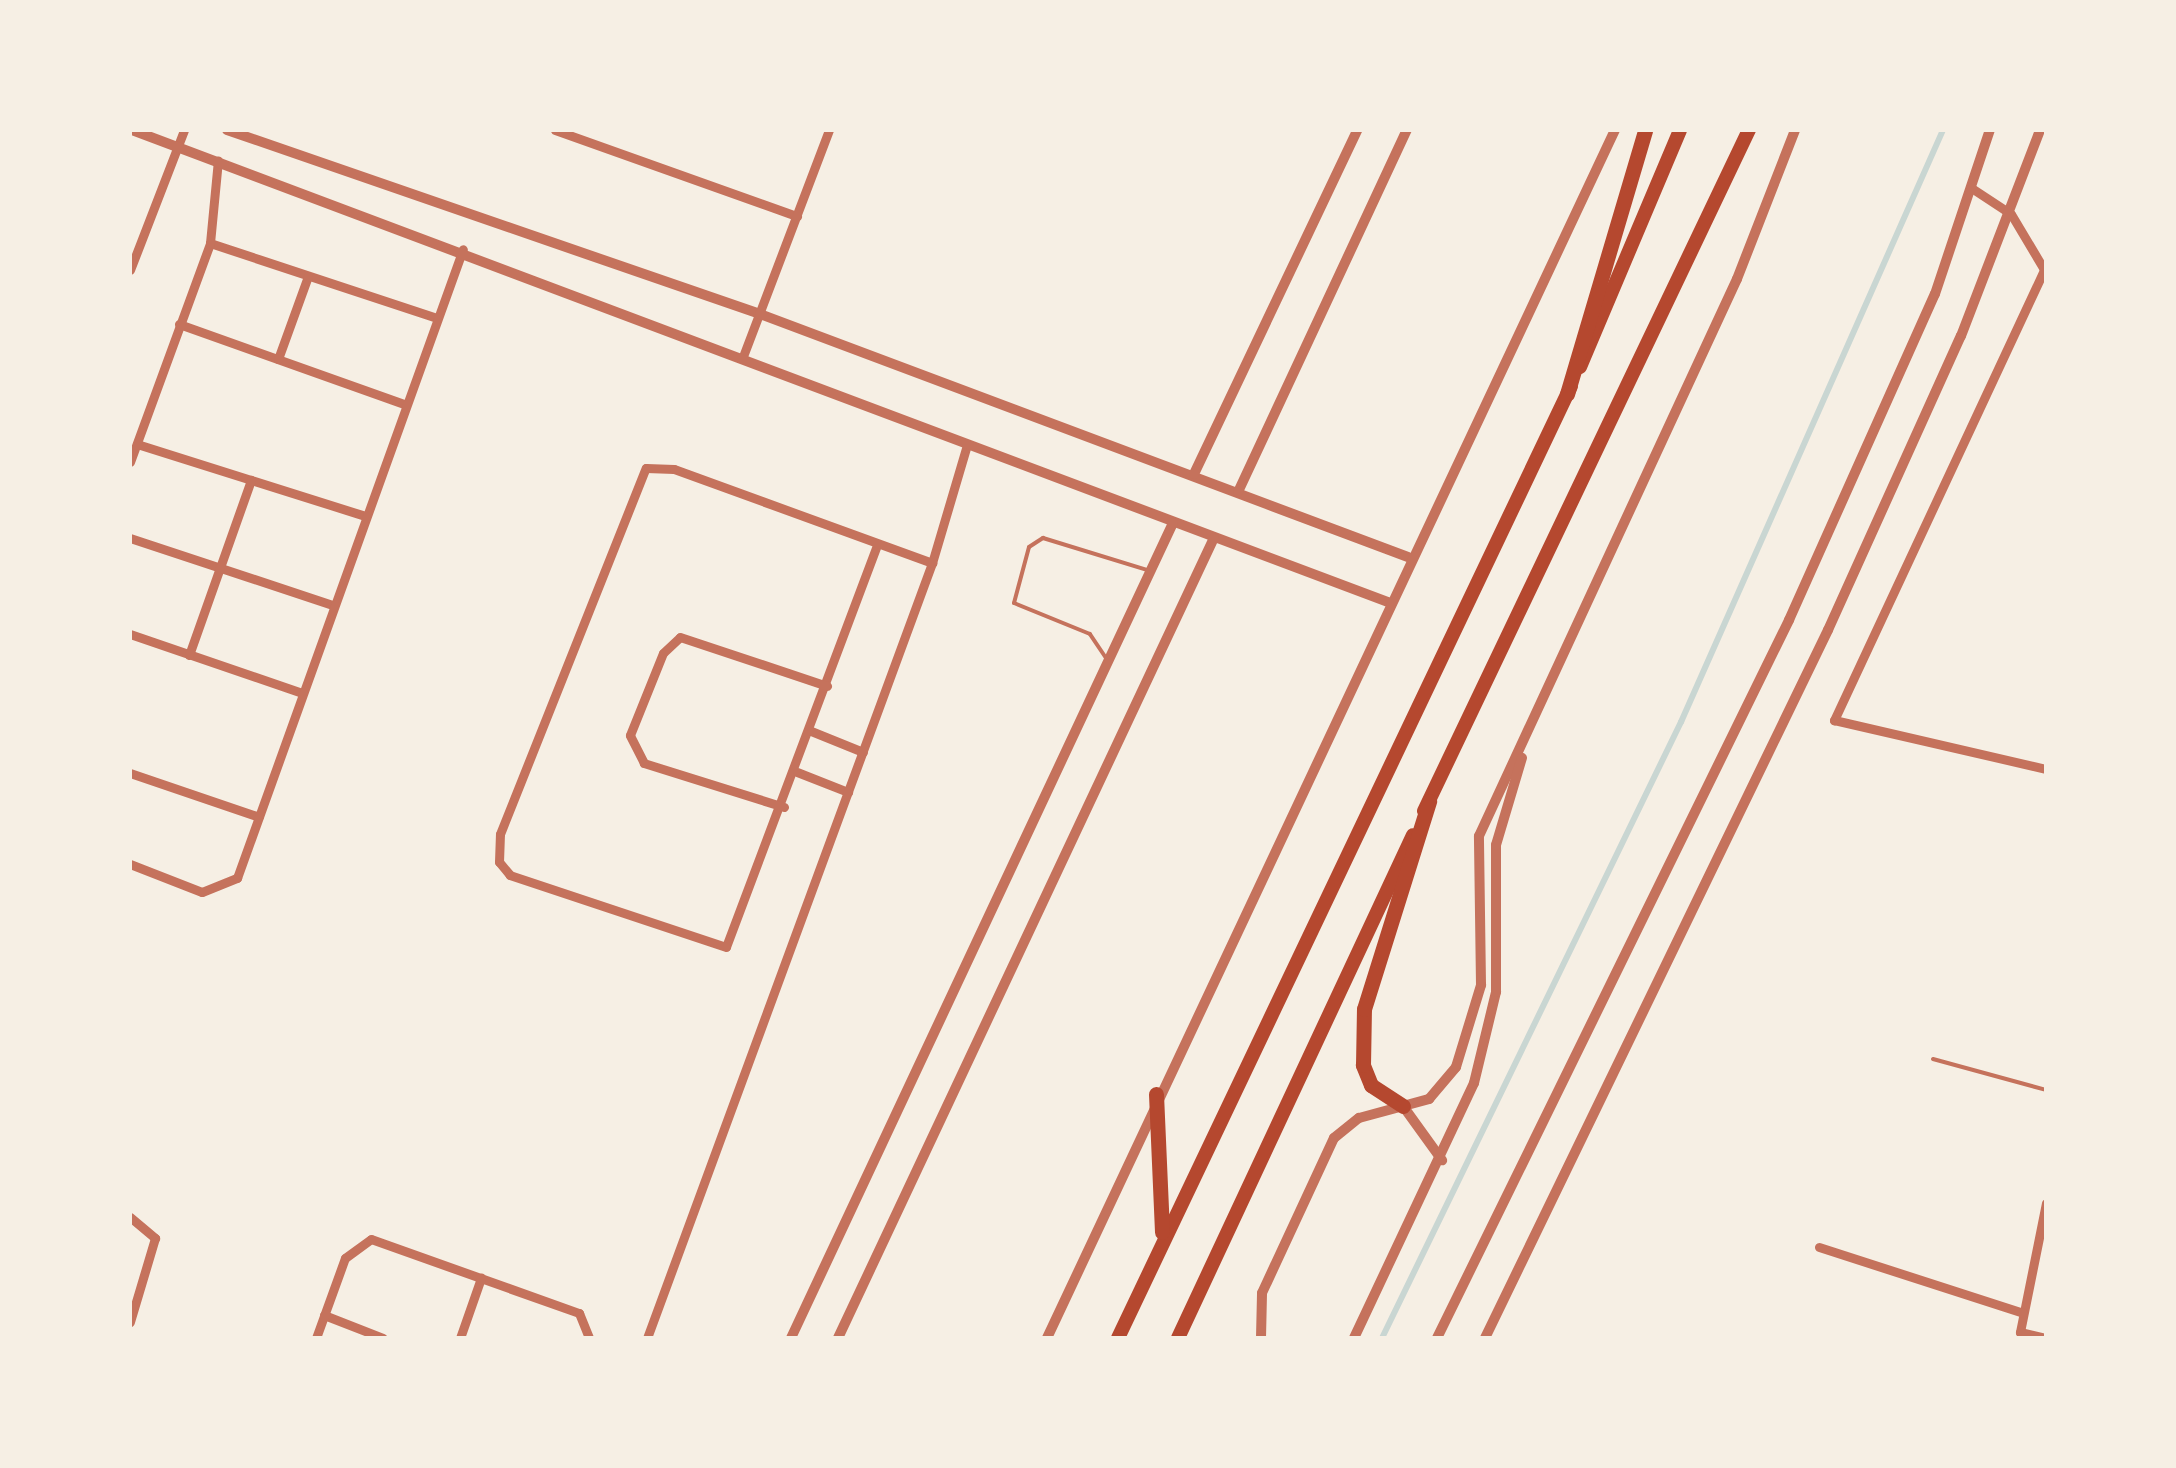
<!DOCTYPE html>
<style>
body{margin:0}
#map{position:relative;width:2176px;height:1468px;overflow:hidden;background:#f6efe4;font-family:"Noto Sans",sans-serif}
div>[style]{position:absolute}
.stream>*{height:6px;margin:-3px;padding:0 3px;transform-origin:3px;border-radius:3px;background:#c9d6d2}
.service>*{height:4px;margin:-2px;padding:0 2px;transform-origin:2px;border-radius:2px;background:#c5725c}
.minor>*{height:9px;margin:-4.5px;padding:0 4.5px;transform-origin:4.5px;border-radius:4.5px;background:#c5725c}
.tertiary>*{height:10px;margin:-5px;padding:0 5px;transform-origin:5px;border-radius:5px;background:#c5725c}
.trunk>*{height:14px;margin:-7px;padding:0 7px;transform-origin:7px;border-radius:7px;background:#b5482f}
.motorway>*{height:15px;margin:-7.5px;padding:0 7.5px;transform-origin:7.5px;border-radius:7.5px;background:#b5482f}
span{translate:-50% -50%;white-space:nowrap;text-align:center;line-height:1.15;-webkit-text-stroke:8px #f6efe4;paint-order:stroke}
.frame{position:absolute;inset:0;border:132px solid #f6efe4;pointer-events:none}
</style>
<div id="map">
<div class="stream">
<div style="left:1382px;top:1338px;width:685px;rotate:-64.11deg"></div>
<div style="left:1681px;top:722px;width:647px;rotate:-66.13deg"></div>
</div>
<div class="service">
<div style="left:1106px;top:658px;width:29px;rotate:-124deg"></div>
<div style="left:1090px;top:634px;width:82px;rotate:-157.8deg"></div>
<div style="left:1014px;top:603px;width:58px;rotate:-75deg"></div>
<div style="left:1029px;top:547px;width:17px;rotate:-33deg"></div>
<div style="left:1043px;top:538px;width:112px;rotate:17.1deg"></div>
<div style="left:1933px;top:1059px;width:117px;rotate:15.3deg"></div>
</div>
<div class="minor">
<div style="left:555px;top:130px;width:257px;rotate:19.6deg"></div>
<div style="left:1973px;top:189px;width:45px;rotate:33.3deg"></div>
<div style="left:2011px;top:214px;width:66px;rotate:59.2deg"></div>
<div style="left:210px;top:243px;width:239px;rotate:18.3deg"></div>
<div style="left:130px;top:270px;width:150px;rotate:-68.9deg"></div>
<div style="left:2044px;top:270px;width:497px;rotate:115deg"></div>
<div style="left:1834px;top:720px;width:218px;rotate:13deg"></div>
<div style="left:179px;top:324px;width:241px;rotate:19.6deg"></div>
<div style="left:278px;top:359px;width:88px;rotate:-70.1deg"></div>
<div style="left:742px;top:359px;width:245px;rotate:-69.2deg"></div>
<div style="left:137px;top:444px;width:239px;rotate:17.5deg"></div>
<div style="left:130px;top:462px;width:233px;rotate:-69.9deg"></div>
<div style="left:210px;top:243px;width:83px;rotate:-84.5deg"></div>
<div style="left:130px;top:538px;width:214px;rotate:18.3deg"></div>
<div style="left:877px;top:545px;width:429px;rotate:110.6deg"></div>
<div style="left:726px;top:947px;width:228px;rotate:-161.6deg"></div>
<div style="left:510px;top:875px;width:17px;rotate:-130deg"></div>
<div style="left:499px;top:862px;width:28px;rotate:-88deg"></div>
<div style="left:500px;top:834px;width:394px;rotate:-68.3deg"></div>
<div style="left:646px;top:468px;width:28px;rotate:2deg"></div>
<div style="left:674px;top:469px;width:275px;rotate:20deg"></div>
<div style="left:130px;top:634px;width:182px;rotate:18.9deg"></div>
<div style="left:189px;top:655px;width:186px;rotate:-70.5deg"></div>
<div style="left:811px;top:731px;width:56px;rotate:22deg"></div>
<div style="left:797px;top:772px;width:55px;rotate:21.4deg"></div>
<div style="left:130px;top:773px;width:136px;rotate:18.8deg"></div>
<div style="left:784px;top:807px;width:147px;rotate:-162.6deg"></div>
<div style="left:644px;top:763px;width:31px;rotate:-117deg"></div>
<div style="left:630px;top:735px;width:88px;rotate:-68.1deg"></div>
<div style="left:663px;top:653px;width:23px;rotate:-43deg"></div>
<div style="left:680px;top:637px;width:155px;rotate:18.4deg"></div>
<div style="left:130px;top:864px;width:77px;rotate:21.3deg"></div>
<div style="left:202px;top:892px;width:38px;rotate:-22deg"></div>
<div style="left:237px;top:878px;width:668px;rotate:-70.24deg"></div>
<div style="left:2046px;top:1203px;width:132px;rotate:101.4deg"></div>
<div style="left:2020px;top:1332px;width:27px;rotate:13deg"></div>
<div style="left:130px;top:1217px;width:33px;rotate:40deg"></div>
<div style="left:155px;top:1238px;width:88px;rotate:106.6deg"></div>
<div style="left:1819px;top:1247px;width:214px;rotate:17.9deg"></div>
<div style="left:324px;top:1315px;width:63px;rotate:21.3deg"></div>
<div style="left:316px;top:1338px;width:85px;rotate:-70.1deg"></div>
<div style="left:345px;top:1258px;width:32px;rotate:-36deg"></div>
<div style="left:371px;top:1239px;width:221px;rotate:19.6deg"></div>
<div style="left:579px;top:1313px;width:27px;rotate:68deg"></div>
<div style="left:460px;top:1338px;width:64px;rotate:-70.7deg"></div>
<div style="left:647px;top:1338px;width:826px;rotate:-69.81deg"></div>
<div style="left:932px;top:563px;width:123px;rotate:-73.5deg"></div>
</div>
<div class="tertiary">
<div style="left:132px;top:130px;width:1342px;rotate:20.6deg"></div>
<div style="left:227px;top:130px;width:564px;rotate:19.05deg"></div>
<div style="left:760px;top:314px;width:692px;rotate:20.56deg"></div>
<div style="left:1194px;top:474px;width:381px;rotate:-64.6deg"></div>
<div style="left:1238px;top:492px;width:400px;rotate:-65deg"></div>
<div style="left:1403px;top:1106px;width:67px;rotate:54.2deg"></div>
<div style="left:791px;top:1338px;width:900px;rotate:-64.89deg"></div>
<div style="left:838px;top:1338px;width:884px;rotate:-64.83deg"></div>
<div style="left:1047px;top:1338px;width:1335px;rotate:-64.82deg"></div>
<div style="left:1261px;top:1338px;width:45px;rotate:-88.7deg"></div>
<div style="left:1262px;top:1293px;width:171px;rotate:-65.1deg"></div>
<div style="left:1334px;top:1138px;width:32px;rotate:-39deg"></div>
<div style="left:1359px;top:1118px;width:73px;rotate:-15.2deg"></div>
<div style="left:1429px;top:1099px;width:42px;rotate:-49.8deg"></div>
<div style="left:1456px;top:1067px;width:86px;rotate:-73deg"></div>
<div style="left:1481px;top:985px;width:149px;rotate:-90.8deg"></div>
<div style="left:1479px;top:836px;width:614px;rotate:-65.15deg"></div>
<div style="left:1737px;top:279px;width:160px;rotate:-68.7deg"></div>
<div style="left:1354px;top:1338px;width:282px;rotate:-64.8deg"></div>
<div style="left:1474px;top:1083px;width:94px;rotate:-76.4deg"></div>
<div style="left:1496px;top:992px;width:147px;rotate:-90deg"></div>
<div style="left:1496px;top:845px;width:91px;rotate:-73.4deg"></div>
<div style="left:1437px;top:1338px;width:800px;rotate:-63.88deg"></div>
<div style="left:1789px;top:620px;width:357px;rotate:-65.9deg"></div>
<div style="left:1935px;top:294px;width:173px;rotate:-71.5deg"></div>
<div style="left:1485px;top:1338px;width:787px;rotate:-64.15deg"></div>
<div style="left:1828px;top:630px;width:323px;rotate:-65.7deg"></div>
<div style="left:1961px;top:336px;width:221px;rotate:-69deg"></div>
</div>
<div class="trunk">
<div style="left:1580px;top:367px;width:257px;rotate:-67.1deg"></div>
<div style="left:1424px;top:811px;width:755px;rotate:-64.49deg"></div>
<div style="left:1118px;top:1338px;width:1054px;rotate:-64.55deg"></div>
<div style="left:1178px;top:1338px;width:555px;rotate:-64.96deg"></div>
</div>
<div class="motorway">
<div style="left:1567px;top:394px;width:275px;rotate:-73.5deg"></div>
<div style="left:1156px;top:1094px;width:138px;rotate:87.5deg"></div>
<div style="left:1403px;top:1106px;width:38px;rotate:-147deg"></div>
<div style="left:1371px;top:1085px;width:22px;rotate:-112deg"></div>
<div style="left:1363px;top:1065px;width:56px;rotate:-89deg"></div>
<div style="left:1364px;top:1009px;width:218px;rotate:-72.6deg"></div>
</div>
<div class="frame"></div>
</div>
